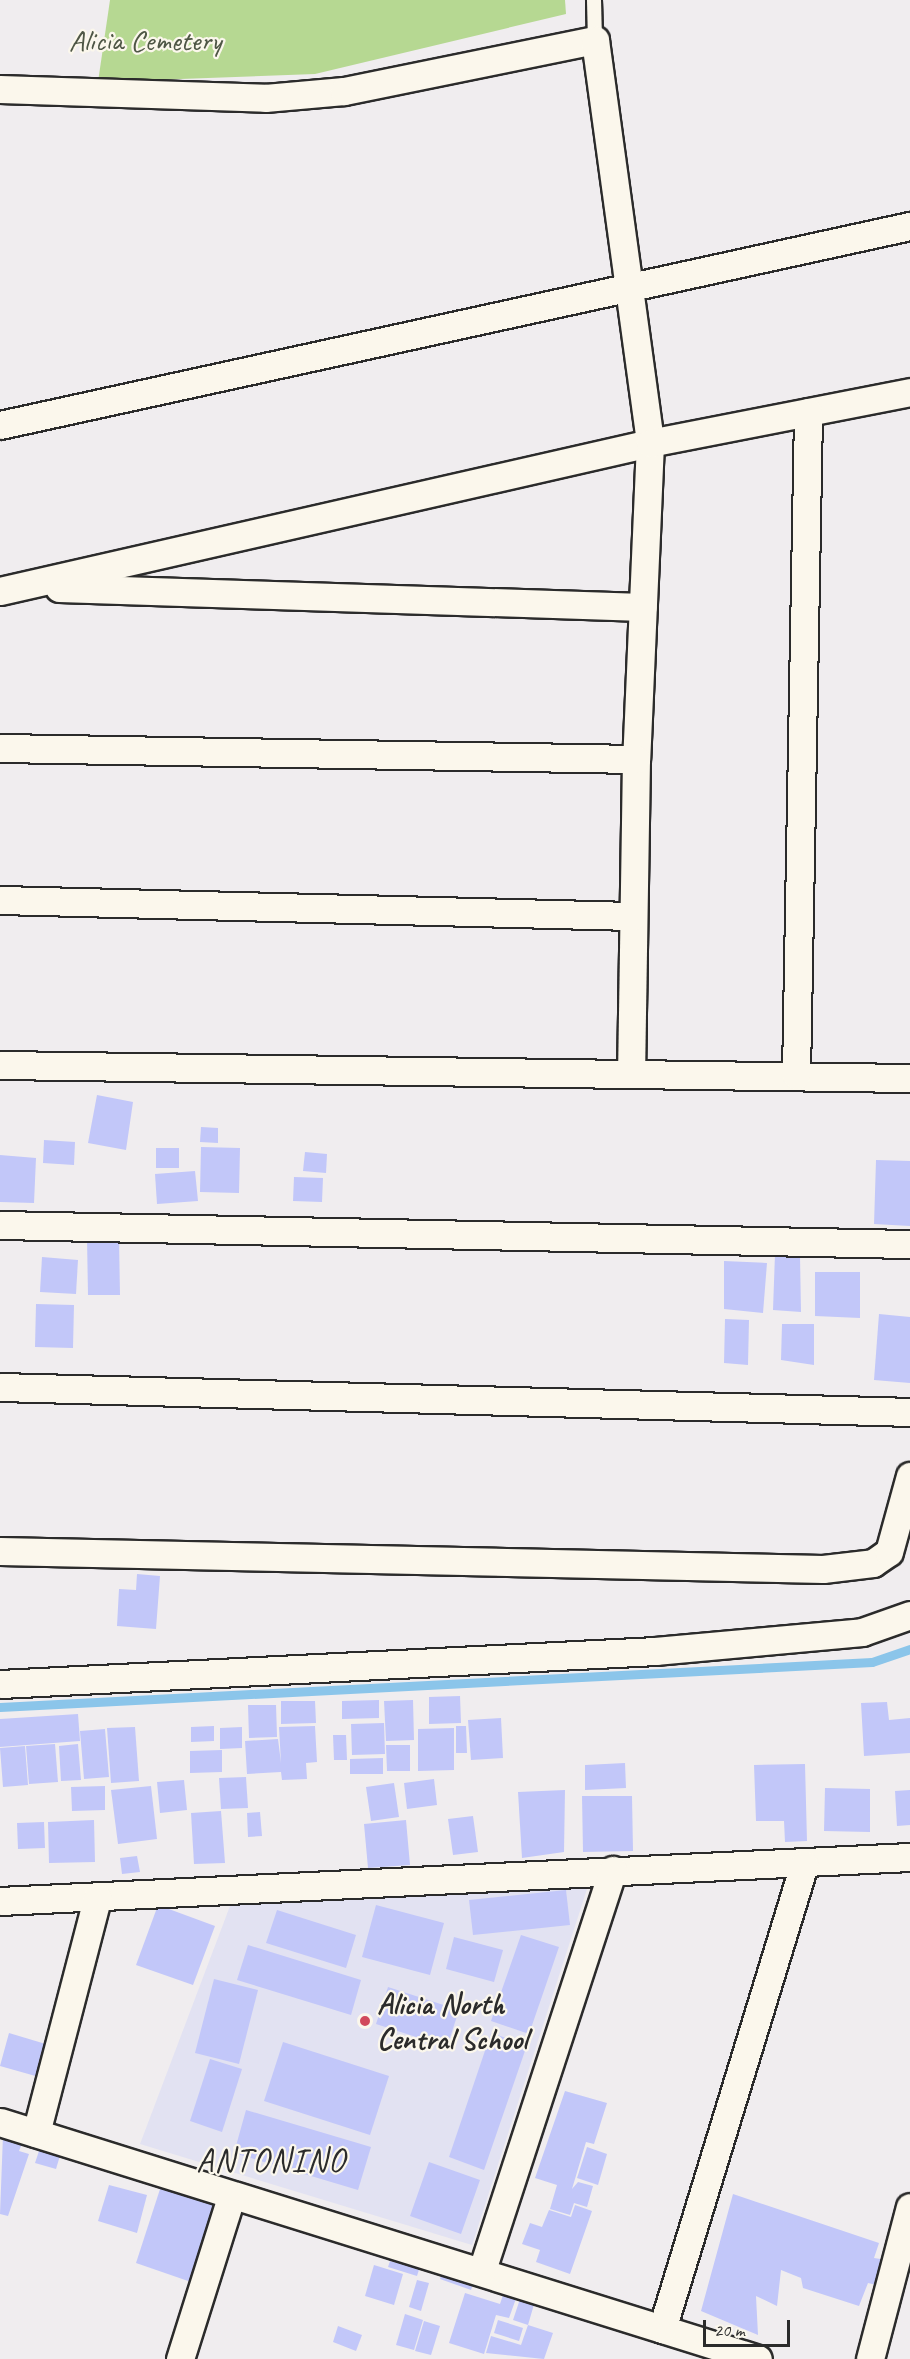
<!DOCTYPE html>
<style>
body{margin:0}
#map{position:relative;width:910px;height:2359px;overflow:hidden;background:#f0edef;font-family:Caveat,sans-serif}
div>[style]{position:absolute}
.built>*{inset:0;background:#e2e2f2}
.green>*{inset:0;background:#b6d892}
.stream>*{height:9px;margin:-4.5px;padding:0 4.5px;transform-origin:4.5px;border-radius:4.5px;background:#8bc5ea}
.building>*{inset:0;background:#c2c7f9}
.roads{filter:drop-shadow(2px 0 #2b2b2b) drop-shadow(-2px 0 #2b2b2b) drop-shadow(0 2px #2b2b2b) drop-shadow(0 -2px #2b2b2b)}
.service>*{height:14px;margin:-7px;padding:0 7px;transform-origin:7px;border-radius:7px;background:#fbf7ec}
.minor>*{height:27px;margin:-13.5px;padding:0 13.5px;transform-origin:13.5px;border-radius:13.5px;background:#fbf7ec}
.dots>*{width:16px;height:16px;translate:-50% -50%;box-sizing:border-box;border:3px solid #fbf7ec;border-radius:50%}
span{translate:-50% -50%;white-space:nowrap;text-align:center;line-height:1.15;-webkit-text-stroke:4.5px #fbf7ec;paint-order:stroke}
.park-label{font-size:30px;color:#4e5645}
.poi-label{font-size:30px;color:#2b2b2b;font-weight:700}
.left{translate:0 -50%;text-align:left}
.quarter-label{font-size:33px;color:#2b2b2b;letter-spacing:1.5px}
.scale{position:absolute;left:703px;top:2320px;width:87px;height:27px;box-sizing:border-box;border:3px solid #2b2b2b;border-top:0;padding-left:8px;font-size:18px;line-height:21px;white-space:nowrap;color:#2b2b2b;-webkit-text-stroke:4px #fbf7ec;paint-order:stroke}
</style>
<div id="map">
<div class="built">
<div style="clip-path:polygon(588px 1886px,472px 2245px,140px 2144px,233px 1898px)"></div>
</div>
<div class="green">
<div style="clip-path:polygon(110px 0,565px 0,566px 14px,315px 74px,98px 82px)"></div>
</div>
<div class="stream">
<div style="left:0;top:1707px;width:873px;rotate:-2.95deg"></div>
<div style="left:872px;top:1662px;width:40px;rotate:-18.9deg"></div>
</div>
<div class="building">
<div style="clip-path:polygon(97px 1095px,133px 1102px,126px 1150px,88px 1143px)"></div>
<div style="clip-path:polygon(201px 1127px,218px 1128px,218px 1143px,200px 1142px)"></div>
<div style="clip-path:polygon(44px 1140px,75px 1142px,74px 1165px,43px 1163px)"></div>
<div style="clip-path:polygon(201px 1147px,240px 1148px,239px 1193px,200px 1192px)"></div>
<div style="clip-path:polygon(156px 1148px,179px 1148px,179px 1168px,156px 1168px)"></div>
<div style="clip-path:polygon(305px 1152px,327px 1154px,326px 1173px,303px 1171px)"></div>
<div style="clip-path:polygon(0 1155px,36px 1158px,34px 1203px,0 1202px)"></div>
<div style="clip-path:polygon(876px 1160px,910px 1161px,910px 1226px,874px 1224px)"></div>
<div style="clip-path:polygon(195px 1171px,198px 1201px,157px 1204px,155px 1174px)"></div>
<div style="clip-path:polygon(294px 1177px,323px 1178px,322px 1202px,293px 1201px)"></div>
<div style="clip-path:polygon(87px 1238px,119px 1238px,120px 1295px,88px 1295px)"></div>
<div style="clip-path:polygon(775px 1254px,800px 1256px,801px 1312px,773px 1310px)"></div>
<div style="clip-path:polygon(42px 1257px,78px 1260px,76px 1294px,40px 1292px)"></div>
<div style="clip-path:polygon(724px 1261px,767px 1263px,763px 1313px,724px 1309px)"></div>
<div style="clip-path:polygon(815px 1272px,860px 1272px,860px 1318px,815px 1316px)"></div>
<div style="clip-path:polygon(36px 1304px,74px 1305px,73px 1348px,35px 1347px)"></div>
<div style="clip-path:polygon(879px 1314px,910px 1317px,910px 1383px,874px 1380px)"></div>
<div style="clip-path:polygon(725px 1319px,749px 1320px,748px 1365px,724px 1363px)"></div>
<div style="clip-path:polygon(782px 1324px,814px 1324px,814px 1365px,781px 1360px)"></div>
<div style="clip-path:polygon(137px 1574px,160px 1576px,156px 1629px,117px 1626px,119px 1589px,136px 1590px)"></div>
<div style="clip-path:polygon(460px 1696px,461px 1723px,429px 1724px,429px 1697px)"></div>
<div style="clip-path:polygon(379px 1700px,379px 1718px,342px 1719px,342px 1701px)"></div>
<div style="clip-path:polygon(413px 1700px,414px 1740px,386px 1741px,384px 1701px)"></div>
<div style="clip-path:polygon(281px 1701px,315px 1701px,316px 1723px,281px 1724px)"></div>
<div style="clip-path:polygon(887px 1702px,889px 1720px,910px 1718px,910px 1753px,864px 1756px,861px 1703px)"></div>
<div style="clip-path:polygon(248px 1705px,276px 1705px,277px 1737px,249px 1738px)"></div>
<div style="clip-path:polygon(78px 1714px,80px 1741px,0 1747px,0 1719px)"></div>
<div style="clip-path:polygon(501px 1718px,503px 1758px,471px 1760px,468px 1720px)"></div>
<div style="clip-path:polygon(384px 1723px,385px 1754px,352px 1755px,351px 1724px)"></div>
<div style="clip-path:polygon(214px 1726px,214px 1741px,191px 1742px,191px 1727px)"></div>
<div style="clip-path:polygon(315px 1726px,317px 1762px,306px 1763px,307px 1779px,282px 1780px,281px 1772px,247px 1774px,245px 1741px,278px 1739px,281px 1763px,279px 1727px)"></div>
<div style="clip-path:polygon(456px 1726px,466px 1726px,467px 1753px,456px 1753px)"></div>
<div style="clip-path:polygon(135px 1727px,139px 1781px,111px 1783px,107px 1728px)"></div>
<div style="clip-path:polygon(242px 1727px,242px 1748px,220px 1749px,220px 1728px)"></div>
<div style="clip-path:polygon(454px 1728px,454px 1770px,418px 1771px,418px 1729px)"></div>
<div style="clip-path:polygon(105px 1729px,109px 1777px,84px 1779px,80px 1731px)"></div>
<div style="clip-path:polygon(333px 1735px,346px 1735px,347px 1760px,334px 1760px)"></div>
<div style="clip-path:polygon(55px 1744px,58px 1782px,29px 1784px,26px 1746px)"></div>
<div style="clip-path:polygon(78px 1744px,81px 1780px,61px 1781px,59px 1746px)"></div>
<div style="clip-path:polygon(386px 1745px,410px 1745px,410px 1771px,387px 1771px)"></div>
<div style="clip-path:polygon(25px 1746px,28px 1785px,3px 1787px,0 1748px)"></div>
<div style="clip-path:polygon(222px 1750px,222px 1772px,190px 1773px,190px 1751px)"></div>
<div style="clip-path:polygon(383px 1758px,383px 1774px,350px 1774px,350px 1759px)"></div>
<div style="clip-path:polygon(625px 1763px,626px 1788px,585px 1790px,585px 1765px)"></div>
<div style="clip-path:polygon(805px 1764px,807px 1841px,785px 1842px,784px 1821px,756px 1821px,754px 1765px)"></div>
<div style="clip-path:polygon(246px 1777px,248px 1808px,221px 1809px,219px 1778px)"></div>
<div style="clip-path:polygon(434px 1779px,437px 1805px,407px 1809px,404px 1783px)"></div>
<div style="clip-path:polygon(184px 1780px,187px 1810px,160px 1813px,157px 1782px)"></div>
<div style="clip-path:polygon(394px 1783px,399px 1817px,371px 1821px,366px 1787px)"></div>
<div style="clip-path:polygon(105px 1786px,105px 1810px,72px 1811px,71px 1787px)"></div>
<div style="clip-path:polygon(151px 1786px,157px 1839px,118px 1844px,111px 1790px)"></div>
<div style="clip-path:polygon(825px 1788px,870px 1789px,870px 1832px,824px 1831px)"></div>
<div style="clip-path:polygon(565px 1790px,564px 1852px,522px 1858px,518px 1792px)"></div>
<div style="clip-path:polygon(910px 1790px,910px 1825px,897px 1826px,895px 1791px)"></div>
<div style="clip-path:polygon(582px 1796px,632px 1796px,633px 1851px,583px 1852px)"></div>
<div style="clip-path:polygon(221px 1811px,225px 1863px,194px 1864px,191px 1813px)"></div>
<div style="clip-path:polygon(260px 1812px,262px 1836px,248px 1837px,247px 1813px)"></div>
<div style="clip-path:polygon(473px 1816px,478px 1852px,453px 1855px,448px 1819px)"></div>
<div style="clip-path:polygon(94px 1820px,95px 1862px,49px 1863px,48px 1822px)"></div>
<div style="clip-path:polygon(406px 1820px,410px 1865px,368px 1868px,364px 1824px)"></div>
<div style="clip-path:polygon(44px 1822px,45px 1848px,18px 1849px,17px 1823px)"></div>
<div style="clip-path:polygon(137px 1856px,140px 1872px,122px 1874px,120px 1858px)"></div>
<div style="clip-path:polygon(566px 1890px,570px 1925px,473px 1935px,469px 1900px)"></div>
<div style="clip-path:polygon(158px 1905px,215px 1926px,193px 1985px,136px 1965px)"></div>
<div style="clip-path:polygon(376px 1905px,444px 1923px,430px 1975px,362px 1957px)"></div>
<div style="clip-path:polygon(277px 1910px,356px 1935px,346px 1968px,266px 1943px)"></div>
<div style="clip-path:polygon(521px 1935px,559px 1947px,529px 2034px,491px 2021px)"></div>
<div style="clip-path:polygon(454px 1937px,503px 1950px,494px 1982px,446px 1969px)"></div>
<div style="clip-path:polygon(248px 1945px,361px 1980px,351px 2015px,237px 1980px)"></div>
<div style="clip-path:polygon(214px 1979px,258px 1990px,239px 2064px,195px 2053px)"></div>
<div style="clip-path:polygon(388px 1987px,459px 2010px,447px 2047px,376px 2024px)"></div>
<div style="clip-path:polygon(9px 2033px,49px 2045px,39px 2077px,0 2066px)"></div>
<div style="clip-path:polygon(491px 2033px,527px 2045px,484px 2170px,449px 2157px)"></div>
<div style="clip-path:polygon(283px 2042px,389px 2076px,370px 2135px,264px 2101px)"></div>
<div style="clip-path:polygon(210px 2059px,242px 2069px,222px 2132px,190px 2121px)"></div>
<div style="clip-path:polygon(565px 2091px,607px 2103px,594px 2144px,586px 2142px,572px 2189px,578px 2182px,593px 2186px,587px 2207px,574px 2203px,570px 2215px,550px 2209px,557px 2185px,535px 2178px)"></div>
<div style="clip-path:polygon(246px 2110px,371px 2147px,358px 2190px,234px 2153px)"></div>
<div style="clip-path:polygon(3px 2135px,23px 2141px,19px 2151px,29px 2154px,8px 2216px,0 2214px)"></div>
<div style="clip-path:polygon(42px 2142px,62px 2149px,56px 2169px,35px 2163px)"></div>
<div style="clip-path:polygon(587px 2147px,607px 2154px,598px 2185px,577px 2178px)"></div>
<div style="clip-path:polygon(429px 2162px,480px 2180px,461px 2234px,410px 2216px)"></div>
<div style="clip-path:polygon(162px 2183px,218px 2202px,191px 2282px,136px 2263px)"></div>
<div style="clip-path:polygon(109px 2185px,147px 2195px,137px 2233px,98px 2221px)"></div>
<div style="clip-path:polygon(733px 2194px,879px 2243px,874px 2258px,887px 2260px,881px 2286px,868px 2283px,859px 2306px,803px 2288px,801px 2278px,781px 2270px,777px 2306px,756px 2296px,758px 2335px,701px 2311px)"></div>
<div style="clip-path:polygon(575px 2205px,592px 2211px,570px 2274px,536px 2262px,540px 2250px,522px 2244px,530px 2223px,542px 2227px,549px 2210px,571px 2217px)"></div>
<div style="clip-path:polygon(404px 2254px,422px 2260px,417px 2276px,388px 2267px,390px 2261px,402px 2264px)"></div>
<div style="clip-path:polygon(374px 2265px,403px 2274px,394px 2305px,365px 2296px)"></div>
<div style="clip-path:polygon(445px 2265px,476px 2275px,471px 2290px,440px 2279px)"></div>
<div style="clip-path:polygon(417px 2280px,429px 2283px,421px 2311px,409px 2307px)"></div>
<div style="clip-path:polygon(505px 2289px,518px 2293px,509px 2318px,496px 2315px,484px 2354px,449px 2343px,465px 2293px,500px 2304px)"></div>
<div style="clip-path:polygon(521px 2296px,535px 2301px,528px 2325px,513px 2320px)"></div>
<div style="clip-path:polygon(405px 2314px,423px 2320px,414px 2350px,396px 2345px)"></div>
<div style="clip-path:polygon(498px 2320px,523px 2328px,519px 2341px,494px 2333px)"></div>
<div style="clip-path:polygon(424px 2321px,440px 2326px,431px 2355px,415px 2351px)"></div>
<div style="clip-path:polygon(528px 2325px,553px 2333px,544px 2359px,486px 2353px,491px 2336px,521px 2345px)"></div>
<div style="clip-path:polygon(338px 2326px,362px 2335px,356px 2351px,333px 2342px)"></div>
</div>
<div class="roads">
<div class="service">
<div style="left:594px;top:0;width:40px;rotate:88.6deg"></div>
</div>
<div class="minor">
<div style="left:0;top:89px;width:265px;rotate:1.9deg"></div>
<div style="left:265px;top:98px;width:79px;rotate:-5.1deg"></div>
<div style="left:344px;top:91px;width:256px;rotate:-11.5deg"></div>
<div style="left:595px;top:40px;width:407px;rotate:82.2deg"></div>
<div style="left:650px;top:443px;width:316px;rotate:92.5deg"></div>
<div style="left:636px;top:759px;width:314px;rotate:90.9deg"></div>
<div style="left:0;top:425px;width:932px;rotate:-12.34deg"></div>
<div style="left:59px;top:588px;width:584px;rotate:1.86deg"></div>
<div style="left:0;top:591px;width:667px;rotate:-12.83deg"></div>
<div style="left:650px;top:443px;width:265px;rotate:-11.1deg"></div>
<div style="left:0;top:748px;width:636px;rotate:0.99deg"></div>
<div style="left:0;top:900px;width:632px;rotate:1.45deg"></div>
<div style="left:0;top:1065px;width:910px;rotate:0.82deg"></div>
<div style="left:796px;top:1075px;width:663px;rotate:-88.96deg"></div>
<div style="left:0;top:1225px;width:910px;rotate:1.2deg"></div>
<div style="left:0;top:1387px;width:910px;rotate:1.57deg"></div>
<div style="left:0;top:1551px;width:823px;rotate:1.25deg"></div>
<div style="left:823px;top:1569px;width:50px;rotate:-6.8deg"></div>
<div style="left:873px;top:1563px;width:19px;rotate:-35deg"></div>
<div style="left:889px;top:1552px;width:79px;rotate:-74.6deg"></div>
<div style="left:0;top:1684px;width:656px;rotate:-2.88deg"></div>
<div style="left:655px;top:1651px;width:208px;rotate:-5.2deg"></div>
<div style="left:862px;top:1632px;width:51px;rotate:-19.5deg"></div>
<div style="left:0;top:1901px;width:911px;rotate:-2.77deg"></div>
<div style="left:0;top:2122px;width:794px;rotate:17.36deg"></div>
<div style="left:36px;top:2133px;width:243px;rotate:-75.4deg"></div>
<div style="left:482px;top:2270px;width:421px;rotate:-71.9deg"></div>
<div style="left:662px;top:2329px;width:486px;rotate:-73deg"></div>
<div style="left:180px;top:2359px;width:170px;rotate:-72.5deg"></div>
<div style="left:870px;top:2359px;width:157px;rotate:-75.3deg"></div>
</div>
</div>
<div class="dots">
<div style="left:365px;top:2021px;background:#d1495b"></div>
</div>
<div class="park-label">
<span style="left:145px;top:40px">Alicia Cemetery</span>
</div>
<div class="poi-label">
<span class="left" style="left:377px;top:2021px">Alicia North<br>Central School</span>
</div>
<div class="quarter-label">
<span style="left:271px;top:2161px">ANTONINO</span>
</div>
<div class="scale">20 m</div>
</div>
